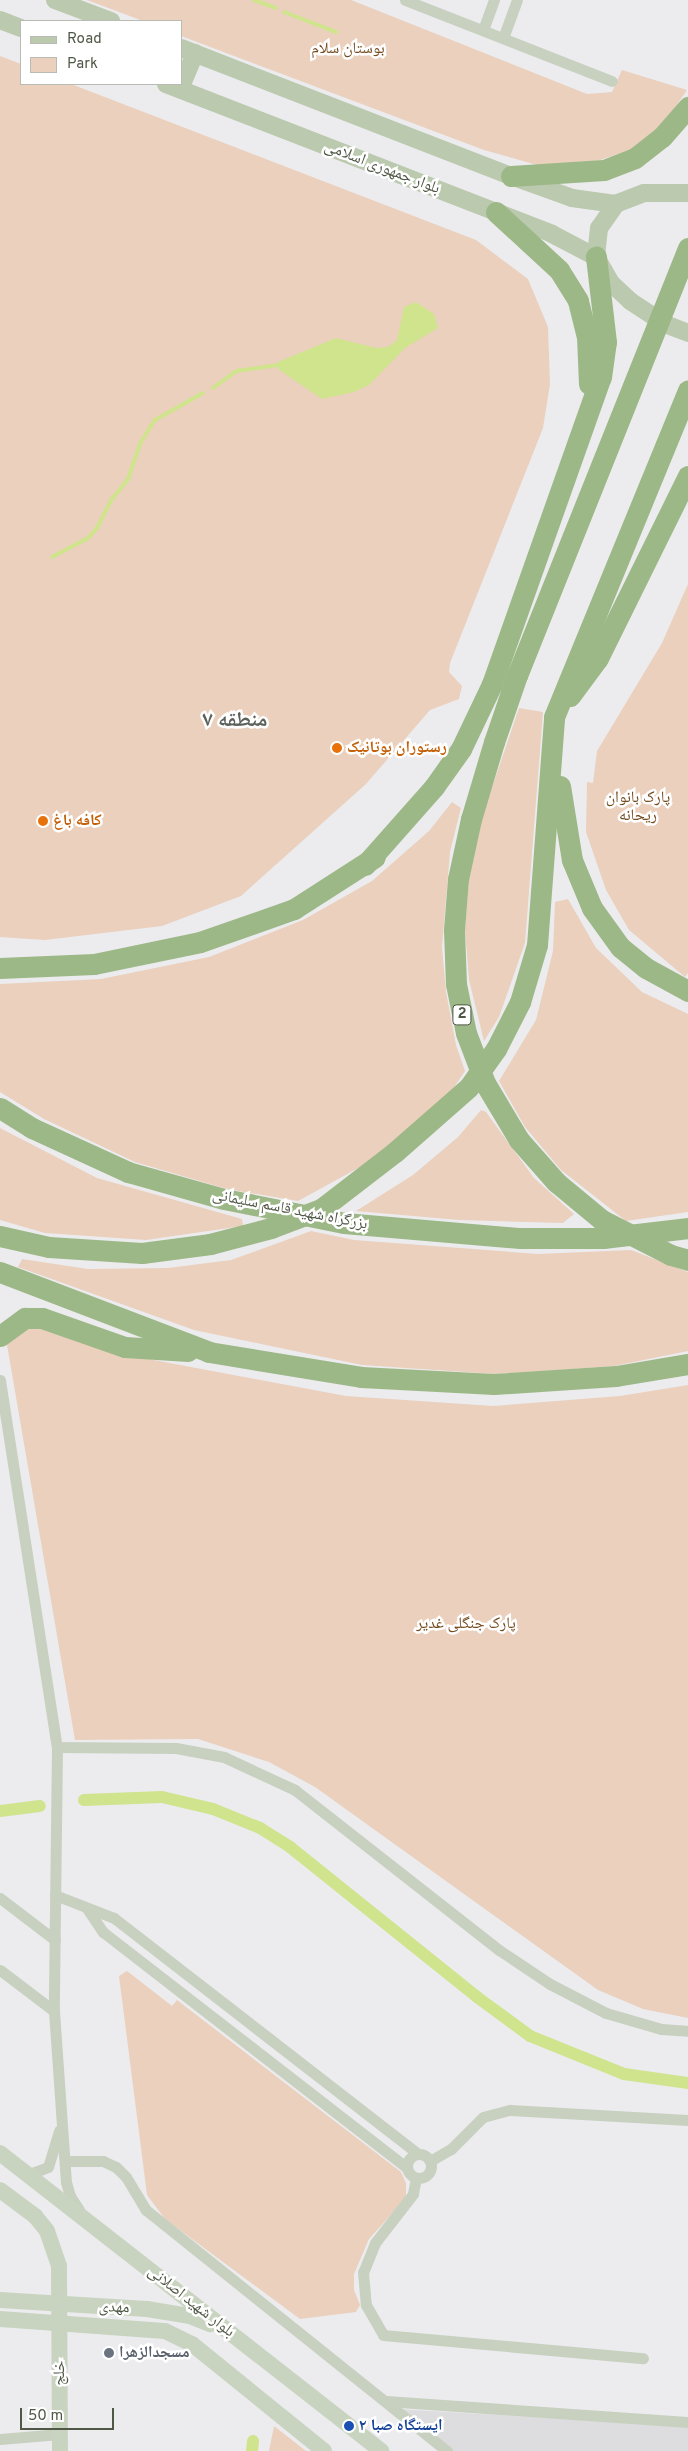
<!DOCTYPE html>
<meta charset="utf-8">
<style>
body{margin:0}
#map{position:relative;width:688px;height:2451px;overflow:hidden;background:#ececef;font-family:Overpass,"Noto Naskh Arabic",sans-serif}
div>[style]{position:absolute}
.education>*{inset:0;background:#dddde0}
.green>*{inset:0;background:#ead0bd}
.water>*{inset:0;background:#cfe48d}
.stream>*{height:4px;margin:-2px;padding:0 2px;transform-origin:2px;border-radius:2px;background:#cfe48d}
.canal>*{height:12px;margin:-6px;padding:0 6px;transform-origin:6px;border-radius:6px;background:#cfe48d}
.street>*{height:11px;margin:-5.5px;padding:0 5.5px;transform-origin:5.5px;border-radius:5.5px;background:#c8d1c0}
.street>.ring{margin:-5.5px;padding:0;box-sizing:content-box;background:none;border:11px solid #c8d1c0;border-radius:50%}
.secondary>*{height:16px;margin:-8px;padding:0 8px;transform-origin:8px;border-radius:8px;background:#c9d4c0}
.primary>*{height:18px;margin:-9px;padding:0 9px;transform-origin:9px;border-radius:9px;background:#bbc9ae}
.highway>*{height:21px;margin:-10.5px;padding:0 10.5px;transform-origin:10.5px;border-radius:10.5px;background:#9db887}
.dots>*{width:14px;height:14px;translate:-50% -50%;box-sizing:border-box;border:2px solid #fff;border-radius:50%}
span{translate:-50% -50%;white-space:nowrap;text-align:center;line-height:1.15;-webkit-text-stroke:5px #fff;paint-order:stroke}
.shield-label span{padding:1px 4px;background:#fff;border:1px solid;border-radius:4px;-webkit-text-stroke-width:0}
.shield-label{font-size:15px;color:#4f5846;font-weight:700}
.park-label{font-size:16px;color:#734a1d}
.street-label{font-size:16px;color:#4f5846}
.food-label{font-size:16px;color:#c56008;font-weight:700}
.left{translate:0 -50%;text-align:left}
.worship-label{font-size:16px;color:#5b616d;font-weight:700}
.transit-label{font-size:16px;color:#164399;font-weight:700}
.district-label{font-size:21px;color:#5c6159;font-weight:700}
.legend{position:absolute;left:20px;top:20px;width:162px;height:65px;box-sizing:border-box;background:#fff;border:1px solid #b9bcb5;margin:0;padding:6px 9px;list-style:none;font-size:15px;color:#4f5846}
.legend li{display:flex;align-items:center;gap:10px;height:25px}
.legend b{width:25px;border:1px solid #b9bcb5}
.scale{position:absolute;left:20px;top:2408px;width:94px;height:22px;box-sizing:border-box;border:2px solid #4f5846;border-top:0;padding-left:6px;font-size:15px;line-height:18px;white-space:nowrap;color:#4f5846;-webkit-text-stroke:4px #fff;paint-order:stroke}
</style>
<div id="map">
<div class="education">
<div style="clip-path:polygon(396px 2409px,688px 2426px,688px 2451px,448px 2451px)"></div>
</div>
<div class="green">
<div style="clip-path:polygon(87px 0,351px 0,587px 94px,612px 92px,622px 70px,687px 90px,662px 127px,630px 150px,591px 163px,544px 167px,484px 150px,181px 36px,181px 21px,143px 21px)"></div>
<div style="clip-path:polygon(0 56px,21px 64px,21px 84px,71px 84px,476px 240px,528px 279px,548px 327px,550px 384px,543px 428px,450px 663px,449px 672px,462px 686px,459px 699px,430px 710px,366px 784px,241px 896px,162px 926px,45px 940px,0 937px)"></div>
<div style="clip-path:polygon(688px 584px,688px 973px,685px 977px,629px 930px,606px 890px,586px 832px,587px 782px,593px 783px,597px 751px,662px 643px)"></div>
<div style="clip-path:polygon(519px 708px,543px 712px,525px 943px,499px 1017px,484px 1041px,469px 980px,465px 929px,469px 880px,481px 820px)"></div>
<div style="clip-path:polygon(452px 802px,461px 808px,450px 852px,442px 947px,446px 992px,456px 1045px,465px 1071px,453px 1089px,406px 1134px,360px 1167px,298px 1201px,227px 1189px,135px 1162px,44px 1119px,0 1092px,0 984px,101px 979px,209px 957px,303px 920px,372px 881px,429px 831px)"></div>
<div style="clip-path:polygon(568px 899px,596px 948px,642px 992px,688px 1014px,688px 1212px,626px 1221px,561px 1170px,525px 1127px,499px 1081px,536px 1020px,553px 951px,555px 902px)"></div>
<div style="clip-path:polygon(481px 1110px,486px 1112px,534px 1178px,574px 1214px,563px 1223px,459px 1220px,356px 1211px,413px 1175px,458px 1137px)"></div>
<div style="clip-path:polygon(0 1128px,97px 1178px,242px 1219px,243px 1226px,146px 1240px,45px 1233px,0 1220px)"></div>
<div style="clip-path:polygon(311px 1231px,354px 1240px,538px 1254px,631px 1250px,688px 1272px,688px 1351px,614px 1366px,495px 1374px,362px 1365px,194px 1330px,18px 1267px,22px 1259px,88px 1269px,168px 1268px,231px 1260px)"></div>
<div style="clip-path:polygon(37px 1324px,127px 1355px,346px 1396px,493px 1406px,620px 1396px,688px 1385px,688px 2018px,643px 2009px,598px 1990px,315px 1787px,269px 1762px,198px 1739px,75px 1740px,6px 1339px)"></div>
<div style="clip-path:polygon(127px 1971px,172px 2006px,177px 2000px,401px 2172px,406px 2183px,406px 2198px,369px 2239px,354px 2274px,354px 2290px,360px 2305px,356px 2312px,300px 2319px,165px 2219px,147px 2195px,119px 1976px)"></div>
<div style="clip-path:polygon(274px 2426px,306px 2451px,269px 2451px)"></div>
</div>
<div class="water">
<div style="clip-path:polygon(416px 302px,434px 314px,438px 328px,405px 348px,369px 385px,354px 392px,322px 399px,278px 369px,278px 362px,336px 338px,376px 348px,388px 347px,397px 340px,404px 307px)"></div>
</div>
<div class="stream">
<div style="left:254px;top:0;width:23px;rotate:20deg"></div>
<div style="left:284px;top:12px;width:56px;rotate:21deg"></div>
<div style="left:213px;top:388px;width:29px;rotate:-36deg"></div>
<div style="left:236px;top:371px;width:42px;rotate:-8.1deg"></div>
<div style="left:52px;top:557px;width:41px;rotate:-27.8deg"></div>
<div style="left:88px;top:538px;width:13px;rotate:-48deg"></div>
<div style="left:97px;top:528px;width:33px;rotate:-63deg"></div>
<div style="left:112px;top:499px;width:26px;rotate:-51deg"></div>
<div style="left:128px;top:479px;width:39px;rotate:-71deg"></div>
<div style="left:141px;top:442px;width:26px;rotate:-58deg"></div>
<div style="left:155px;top:420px;width:55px;rotate:-29.4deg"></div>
</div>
<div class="canal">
<div style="left:84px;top:1800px;width:78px;rotate:-2.2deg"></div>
<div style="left:162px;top:1797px;width:52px;rotate:13.2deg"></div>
<div style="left:213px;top:1809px;width:51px;rotate:22deg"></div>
<div style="left:260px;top:1828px;width:36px;rotate:32deg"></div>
<div style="left:290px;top:1847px;width:240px;rotate:38.7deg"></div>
<div style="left:477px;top:1997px;width:66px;rotate:36.3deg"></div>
<div style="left:530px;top:2036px;width:101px;rotate:22deg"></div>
<div style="left:624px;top:2074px;width:65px;rotate:8deg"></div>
<div style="left:0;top:1811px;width:40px;rotate:-7.1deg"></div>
<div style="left:252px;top:2451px;width:10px;rotate:-84deg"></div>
</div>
<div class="street">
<div style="left:405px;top:0;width:222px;rotate:21.4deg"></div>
<div style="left:483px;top:30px;width:32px;rotate:-70deg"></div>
<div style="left:503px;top:38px;width:40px;rotate:-69.8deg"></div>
<div style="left:0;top:1380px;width:371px;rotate:81.2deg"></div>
<div style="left:57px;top:1747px;width:264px;rotate:90.7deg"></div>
<div style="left:54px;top:2011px;width:171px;rotate:86deg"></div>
<div style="left:66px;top:2182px;width:15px;rotate:74deg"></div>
<div style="left:70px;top:2196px;width:17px;rotate:57deg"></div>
<div style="left:57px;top:1747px;width:119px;rotate:0.5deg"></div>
<div style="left:176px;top:1748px;width:49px;rotate:10.6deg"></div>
<div style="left:224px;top:1757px;width:78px;rotate:24.9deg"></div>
<div style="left:295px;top:1790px;width:259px;rotate:38.1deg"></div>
<div style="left:499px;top:1950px;width:61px;rotate:33.7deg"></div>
<div style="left:550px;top:1984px;width:63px;rotate:27.4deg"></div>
<div style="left:606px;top:2013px;width:57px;rotate:16.2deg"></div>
<div style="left:661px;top:2029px;width:27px;rotate:4deg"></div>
<div style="left:55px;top:1895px;width:63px;rotate:21.3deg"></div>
<div style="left:114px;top:1918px;width:383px;rotate:37.8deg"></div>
<div style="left:0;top:1898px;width:69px;rotate:37.4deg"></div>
<div style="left:88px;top:1910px;width:27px;rotate:56deg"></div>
<div style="left:103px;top:1932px;width:383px;rotate:37.8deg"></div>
<div style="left:0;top:1970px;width:68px;rotate:37.2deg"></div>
<div class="ring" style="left:407px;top:2154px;width:13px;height:13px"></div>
<div style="left:66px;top:2161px;width:37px"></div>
<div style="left:103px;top:2161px;width:14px;rotate:25deg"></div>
<div style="left:116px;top:2167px;width:14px;rotate:45deg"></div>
<div style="left:126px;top:2177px;width:39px;rotate:59deg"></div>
<div style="left:146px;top:2210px;width:386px;rotate:38.7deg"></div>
<div style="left:430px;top:2161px;width:24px;rotate:-30deg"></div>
<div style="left:451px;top:2149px;width:45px;rotate:-45deg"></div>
<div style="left:483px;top:2117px;width:28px;rotate:-15deg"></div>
<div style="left:510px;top:2110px;width:178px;rotate:3.2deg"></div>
<div style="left:27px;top:2175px;width:22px;rotate:-21deg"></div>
<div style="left:48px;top:2167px;width:38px;rotate:-73deg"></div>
<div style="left:416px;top:2178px;width:16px;rotate:101deg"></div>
<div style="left:413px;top:2194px;width:62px;rotate:127.8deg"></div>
<div style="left:375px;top:2243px;width:31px;rotate:112deg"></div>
<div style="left:363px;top:2272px;width:33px;rotate:85deg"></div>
<div style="left:366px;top:2305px;width:34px;rotate:60deg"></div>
<div style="left:383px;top:2335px;width:261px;rotate:5.1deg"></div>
<div style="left:386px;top:2401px;width:303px;rotate:4deg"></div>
<div style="left:0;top:2439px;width:60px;rotate:-4.8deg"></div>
</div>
<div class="secondary">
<div style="left:0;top:2153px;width:484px;rotate:38deg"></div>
<div style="left:0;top:2190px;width:44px;rotate:36.6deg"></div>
<div style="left:35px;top:2216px;width:19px;rotate:51deg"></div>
<div style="left:47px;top:2231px;width:37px;rotate:71deg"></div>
<div style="left:59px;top:2266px;width:185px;rotate:89.7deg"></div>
<div style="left:0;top:2300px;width:147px;rotate:3.5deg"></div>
<div style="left:147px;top:2309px;width:44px;rotate:9.2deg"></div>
<div style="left:190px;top:2316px;width:22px;rotate:22deg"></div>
<div style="left:0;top:2319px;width:165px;rotate:4.2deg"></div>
<div style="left:165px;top:2331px;width:30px;rotate:26deg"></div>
<div style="left:192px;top:2344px;width:170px;rotate:39deg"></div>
</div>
<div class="primary">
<div style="left:55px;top:0;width:60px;rotate:20.6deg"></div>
<div style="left:0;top:20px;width:22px;rotate:21deg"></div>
<div style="left:181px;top:48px;width:354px;rotate:21.2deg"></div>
<div style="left:511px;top:176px;width:65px;rotate:19.8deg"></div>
<div style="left:572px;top:198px;width:44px;rotate:7.8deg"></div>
<div style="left:166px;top:84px;width:414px;rotate:21.2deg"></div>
<div style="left:552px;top:234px;width:50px;rotate:27.6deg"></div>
<div style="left:180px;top:89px;width:39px;rotate:-67deg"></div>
<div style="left:688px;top:193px;width:44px;rotate:180deg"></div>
<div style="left:644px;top:193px;width:30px;rotate:159deg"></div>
<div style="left:616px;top:204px;width:29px;rotate:125deg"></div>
<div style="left:599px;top:228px;width:29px;rotate:96deg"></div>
<div style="left:596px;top:257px;width:30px;rotate:60deg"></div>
<div style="left:611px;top:283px;width:26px;rotate:43deg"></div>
<div style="left:630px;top:301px;width:42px;rotate:33.3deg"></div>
<div style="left:665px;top:324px;width:25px;rotate:21deg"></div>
</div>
<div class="highway">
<div style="left:511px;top:176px;width:93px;rotate:-3.7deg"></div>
<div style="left:604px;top:170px;width:33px;rotate:-21deg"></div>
<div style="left:635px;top:158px;width:34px;rotate:-38deg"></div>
<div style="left:662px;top:137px;width:40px;rotate:-49deg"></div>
<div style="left:496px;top:212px;width:86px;rotate:42.6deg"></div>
<div style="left:559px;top:270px;width:36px;rotate:58deg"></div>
<div style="left:578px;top:301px;width:36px;rotate:76deg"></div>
<div style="left:587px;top:336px;width:48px;rotate:87.6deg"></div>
<div style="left:688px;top:248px;width:460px;rotate:111.8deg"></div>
<div style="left:517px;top:675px;width:71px;rotate:108.9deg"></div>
<div style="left:494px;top:742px;width:80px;rotate:106.6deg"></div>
<div style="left:471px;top:819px;width:61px;rotate:102.2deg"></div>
<div style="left:458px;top:879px;width:51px;rotate:94.5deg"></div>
<div style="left:454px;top:930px;width:54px;rotate:87.9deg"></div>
<div style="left:456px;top:984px;width:50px;rotate:78.5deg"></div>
<div style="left:466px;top:1033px;width:53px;rotate:69.2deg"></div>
<div style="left:485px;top:1083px;width:66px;rotate:59.2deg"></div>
<div style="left:519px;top:1140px;width:56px;rotate:48.6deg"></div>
<div style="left:556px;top:1182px;width:60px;rotate:39.6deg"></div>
<div style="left:602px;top:1220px;width:77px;rotate:26.9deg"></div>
<div style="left:671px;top:1255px;width:18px;rotate:16deg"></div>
<div style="left:570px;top:696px;width:47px;rotate:-53.6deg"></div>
<div style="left:598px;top:658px;width:203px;rotate:-63.7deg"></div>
<div style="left:560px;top:786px;width:75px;rotate:80.8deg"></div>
<div style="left:572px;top:860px;width:52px;rotate:67.4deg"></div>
<div style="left:592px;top:908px;width:48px;rotate:54.3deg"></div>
<div style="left:620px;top:947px;width:33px;rotate:39deg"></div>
<div style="left:646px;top:968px;width:48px;rotate:28.7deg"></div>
<div style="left:365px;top:865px;width:104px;rotate:-48.5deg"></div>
<div style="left:434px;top:787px;width:47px;rotate:-54.6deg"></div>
<div style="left:461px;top:749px;width:72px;rotate:-64.5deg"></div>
<div style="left:492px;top:684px;width:326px;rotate:-70.5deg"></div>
<div style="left:601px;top:377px;width:35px;rotate:-82deg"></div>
<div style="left:606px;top:342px;width:86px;rotate:-96.7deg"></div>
<div style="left:0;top:968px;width:94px;rotate:-2.4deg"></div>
<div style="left:94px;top:964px;width:108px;rotate:-11.7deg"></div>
<div style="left:200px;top:942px;width:100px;rotate:-19.3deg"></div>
<div style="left:294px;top:909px;width:96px;rotate:-32.7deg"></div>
<div style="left:0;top:1108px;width:38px;rotate:32deg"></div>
<div style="left:32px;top:1128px;width:106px;rotate:24.6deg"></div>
<div style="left:128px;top:1172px;width:100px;rotate:15.7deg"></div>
<div style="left:224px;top:1199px;width:122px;rotate:11.3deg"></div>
<div style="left:344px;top:1223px;width:177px;rotate:4.9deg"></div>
<div style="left:520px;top:1238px;width:83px"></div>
<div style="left:603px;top:1238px;width:86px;rotate:-6.7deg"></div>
<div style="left:0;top:1236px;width:50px;rotate:12.7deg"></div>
<div style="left:49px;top:1247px;width:93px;rotate:3.7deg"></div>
<div style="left:142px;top:1253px;width:69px;rotate:-7.5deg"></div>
<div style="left:210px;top:1244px;width:63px;rotate:-14.7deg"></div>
<div style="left:271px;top:1228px;width:53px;rotate:-20.8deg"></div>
<div style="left:321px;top:1209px;width:93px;rotate:-37.6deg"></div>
<div style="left:395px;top:1152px;width:98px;rotate:-41.3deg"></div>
<div style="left:469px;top:1087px;width:47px;rotate:-54.6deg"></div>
<div style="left:496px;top:1049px;width:53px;rotate:-62.9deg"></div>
<div style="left:520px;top:1002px;width:59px;rotate:-73.4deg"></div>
<div style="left:537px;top:945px;width:229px;rotate:-85.7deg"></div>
<div style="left:554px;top:717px;width:353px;rotate:-67.7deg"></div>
<div style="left:0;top:1272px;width:224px;rotate:20.9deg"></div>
<div style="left:209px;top:1352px;width:154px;rotate:9.3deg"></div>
<div style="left:361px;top:1377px;width:133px;rotate:3deg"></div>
<div style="left:494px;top:1384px;width:122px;rotate:-3.8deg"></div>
<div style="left:616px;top:1376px;width:73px;rotate:-9.5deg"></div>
<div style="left:0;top:1336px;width:31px;rotate:-36deg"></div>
<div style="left:25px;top:1318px;width:17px"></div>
<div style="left:42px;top:1318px;width:88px;rotate:19.3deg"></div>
<div style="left:125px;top:1347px;width:63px;rotate:3.6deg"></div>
</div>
<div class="dots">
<div style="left:337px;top:748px;background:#e8710a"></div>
<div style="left:43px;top:821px;background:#e8710a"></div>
<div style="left:109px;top:2353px;background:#6b7280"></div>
<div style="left:349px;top:2426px;background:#1a4fb4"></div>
</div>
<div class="shield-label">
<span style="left:462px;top:1015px">2</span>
</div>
<div class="park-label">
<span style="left:348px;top:49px">بوستان سلام</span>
<span style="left:638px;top:807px">پارک بانوان<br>ریحانه</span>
<span style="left:466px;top:1624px">پارک جنگلی غدیر</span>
</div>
<div class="street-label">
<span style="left:382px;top:168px;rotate:21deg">بلوار جمهوری اسلامی</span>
<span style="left:290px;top:1210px;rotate:11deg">بزرگراه شهید قاسم سلیمانی</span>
<span style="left:191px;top:2302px;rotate:38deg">بلوار شهید اصلانی</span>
<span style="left:114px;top:2308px;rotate:2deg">مهدی</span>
<span style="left:60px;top:2373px;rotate:-90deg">خلج</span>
</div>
<div class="food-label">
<span class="left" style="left:347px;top:748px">رستوران بوتانیک</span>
<span class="left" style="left:53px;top:821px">کافه باغ</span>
</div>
<div class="worship-label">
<span class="left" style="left:119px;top:2353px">مسجدالزهرا</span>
</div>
<div class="transit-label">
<span class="left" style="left:359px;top:2426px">ایستگاه صبا ۲</span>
</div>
<div class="district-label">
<span style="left:235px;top:721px">منطقه ۷</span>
</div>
<ul class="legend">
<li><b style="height:6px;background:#bbc9ae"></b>Road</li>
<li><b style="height:14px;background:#ead0bd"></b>Park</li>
</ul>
<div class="scale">50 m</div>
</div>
